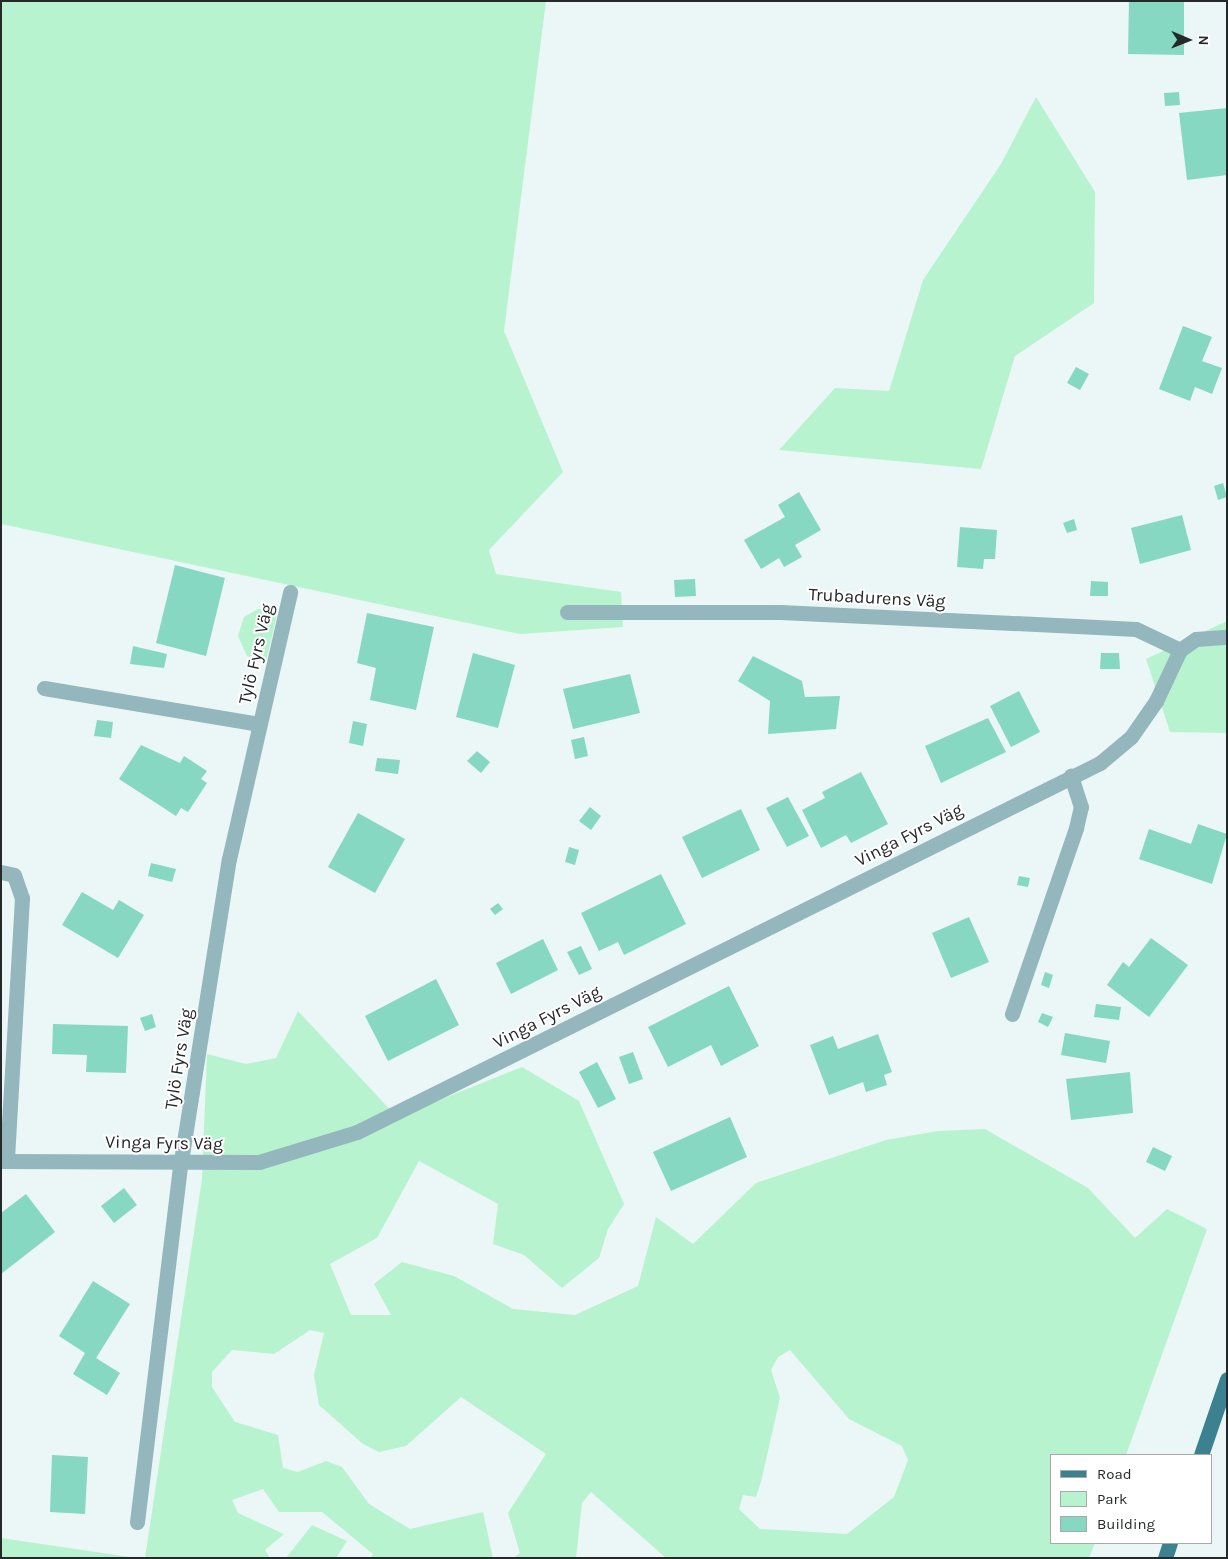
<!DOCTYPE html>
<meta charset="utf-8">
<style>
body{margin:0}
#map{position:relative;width:1228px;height:1559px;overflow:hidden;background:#ebf6f6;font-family:Karla,sans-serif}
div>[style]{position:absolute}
.green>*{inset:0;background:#b8f3cf}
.building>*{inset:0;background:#87d8c3}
.minor>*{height:15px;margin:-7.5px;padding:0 7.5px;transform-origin:7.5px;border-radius:7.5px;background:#94b6bd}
.major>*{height:15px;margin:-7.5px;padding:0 7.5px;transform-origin:7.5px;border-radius:7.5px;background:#3b818f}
span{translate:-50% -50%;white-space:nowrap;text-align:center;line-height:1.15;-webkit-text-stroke:4px #fff;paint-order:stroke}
.street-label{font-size:18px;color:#252929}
.frame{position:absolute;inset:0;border:2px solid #252929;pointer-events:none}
.legend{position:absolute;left:1050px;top:1454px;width:162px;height:90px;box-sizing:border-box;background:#fff;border:1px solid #a8a9a9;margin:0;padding:6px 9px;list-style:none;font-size:15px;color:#252929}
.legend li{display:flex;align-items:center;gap:10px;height:25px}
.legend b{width:25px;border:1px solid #a8a9a9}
.north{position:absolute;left:1163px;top:15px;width:50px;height:50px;-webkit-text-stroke:4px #fff;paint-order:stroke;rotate:91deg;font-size:14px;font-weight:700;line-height:20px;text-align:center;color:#252929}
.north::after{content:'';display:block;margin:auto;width:18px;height:22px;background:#252929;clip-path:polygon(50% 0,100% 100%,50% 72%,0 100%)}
</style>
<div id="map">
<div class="green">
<div style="clip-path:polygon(1px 1px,546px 1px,504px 331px,563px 472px,489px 550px,496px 574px,621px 592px,623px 627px,520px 634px,1px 524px)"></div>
<div style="clip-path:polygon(1036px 97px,1095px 192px,1094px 303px,1015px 356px,981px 469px,779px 450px,835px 388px,889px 391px,923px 280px,1001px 164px)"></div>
<div style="clip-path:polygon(258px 609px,270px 609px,277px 615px,266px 661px,261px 662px,247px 656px,238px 636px,244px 617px)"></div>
<div style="clip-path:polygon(1227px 621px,1227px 733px,1170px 732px,1146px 659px)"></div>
<div style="clip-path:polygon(evenodd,298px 1011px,397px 1117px,522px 1067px,579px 1101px,624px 1204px,608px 1229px,599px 1258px,562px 1288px,524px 1255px,493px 1244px,498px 1204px,419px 1161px,377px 1238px,330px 1264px,351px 1315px,391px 1315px,374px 1284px,402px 1262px,454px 1276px,513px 1309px,575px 1315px,638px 1286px,656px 1217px,693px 1244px,756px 1183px,886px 1140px,938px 1131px,985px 1129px,1088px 1188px,1135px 1238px,1167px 1209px,1207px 1229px,1126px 1455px,1052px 1455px,1052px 1543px,1095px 1543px,1089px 1558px,666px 1558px,591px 1492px,582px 1503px,576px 1558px,513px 1558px,520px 1553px,508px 1513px,546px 1454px,461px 1397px,406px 1446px,379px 1452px,363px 1444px,319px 1405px,314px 1375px,324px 1333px,310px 1330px,274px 1354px,232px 1350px,212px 1372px,212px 1387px,235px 1422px,278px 1435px,283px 1468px,298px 1472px,326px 1461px,342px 1467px,369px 1504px,410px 1529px,483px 1512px,493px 1558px,370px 1558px,373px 1554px,322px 1512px,279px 1512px,263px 1489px,232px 1500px,238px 1513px,284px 1534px,265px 1550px,270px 1558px,145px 1558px,202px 1179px,207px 1054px,246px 1064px,276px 1058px,298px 1011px,790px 1350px,849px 1419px,902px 1446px,908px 1460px,894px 1497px,847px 1534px,760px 1529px,739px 1509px,743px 1495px,756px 1497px,761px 1482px,780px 1398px,771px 1370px,778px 1357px,790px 1350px)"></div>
<div style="clip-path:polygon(312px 1525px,347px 1541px,336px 1558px,286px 1558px)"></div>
<div style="clip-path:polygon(1px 1538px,136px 1558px,1px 1558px)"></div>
</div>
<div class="building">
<div style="clip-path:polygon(1129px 1px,1184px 1px,1184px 55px,1128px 54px)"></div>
<div style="clip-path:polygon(1179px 92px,1180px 105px,1165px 106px,1164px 93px)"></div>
<div style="clip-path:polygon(1227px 108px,1227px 175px,1187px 180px,1179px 113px)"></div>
<div style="clip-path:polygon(1183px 326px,1212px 337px,1202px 361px,1222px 368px,1212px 394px,1195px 387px,1190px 401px,1159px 389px)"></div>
<div style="clip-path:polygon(1076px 367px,1089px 374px,1080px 390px,1067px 383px)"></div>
<div style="clip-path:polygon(1223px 483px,1227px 497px,1218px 500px,1214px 486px)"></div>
<div style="clip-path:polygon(799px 492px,821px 530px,795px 545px,802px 557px,784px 567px,779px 558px,761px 569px,744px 540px,785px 517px,778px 505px)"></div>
<div style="clip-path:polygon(1182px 515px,1191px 550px,1140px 564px,1131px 528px)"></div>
<div style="clip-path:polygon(1074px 519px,1077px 530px,1067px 533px,1063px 523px)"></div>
<div style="clip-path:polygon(960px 527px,997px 530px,995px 559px,984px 559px,983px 569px,957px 567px)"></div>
<div style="clip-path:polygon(175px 565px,225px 578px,206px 656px,156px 643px)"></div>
<div style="clip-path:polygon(695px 579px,696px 596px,675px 597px,674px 580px)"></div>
<div style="clip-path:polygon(1091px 581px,1108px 582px,1108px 596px,1090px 596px)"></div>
<div style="clip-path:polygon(367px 613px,434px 627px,416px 710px,370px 700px,376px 668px,357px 663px)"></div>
<div style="clip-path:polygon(133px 646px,167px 654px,164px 668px,130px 664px)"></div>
<div style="clip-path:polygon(473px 653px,515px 665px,498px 728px,456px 717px)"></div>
<div style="clip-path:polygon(1101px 653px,1119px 653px,1120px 669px,1100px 669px)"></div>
<div style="clip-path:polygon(753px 656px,802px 681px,805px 697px,840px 696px,836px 729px,768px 734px,770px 701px,738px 681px)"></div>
<div style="clip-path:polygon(630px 674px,640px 713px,573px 729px,563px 689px)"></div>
<div style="clip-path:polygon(1019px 691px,1040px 732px,1011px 747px,990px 706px)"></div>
<div style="clip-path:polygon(988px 718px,1006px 752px,941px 783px,925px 746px)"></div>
<div style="clip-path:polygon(97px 720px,113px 722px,111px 738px,94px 736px)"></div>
<div style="clip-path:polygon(353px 721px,367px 724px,363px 746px,349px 743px)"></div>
<div style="clip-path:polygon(584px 737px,588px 756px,575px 759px,571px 740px)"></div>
<div style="clip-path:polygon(141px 745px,180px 763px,184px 756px,207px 771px,201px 779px,207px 783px,188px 812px,181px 808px,176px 816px,119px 779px)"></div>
<div style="clip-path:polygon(477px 751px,490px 762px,481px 773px,467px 761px)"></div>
<div style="clip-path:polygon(377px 758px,400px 760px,398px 774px,375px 771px)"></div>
<div style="clip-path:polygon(861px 772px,888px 824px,851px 843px,846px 835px,821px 848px,802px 810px,825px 798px,822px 792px)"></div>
<div style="clip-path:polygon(788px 797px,809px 836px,787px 847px,766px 808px)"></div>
<div style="clip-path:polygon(590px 807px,601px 816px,591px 830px,579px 821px)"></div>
<div style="clip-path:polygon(741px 809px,760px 850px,702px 878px,682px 837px)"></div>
<div style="clip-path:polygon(358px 813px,405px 839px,375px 893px,328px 867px)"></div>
<div style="clip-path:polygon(1198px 824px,1227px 834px,1212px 884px,1139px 859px,1149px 829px,1191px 844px)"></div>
<div style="clip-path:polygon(569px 847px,579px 850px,575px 865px,565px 862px)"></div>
<div style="clip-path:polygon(151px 863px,176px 869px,172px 882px,148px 876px)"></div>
<div style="clip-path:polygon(661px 874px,686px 924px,624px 955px,618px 942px,599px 951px,581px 913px)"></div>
<div style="clip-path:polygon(1019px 876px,1030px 878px,1028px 887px,1017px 885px)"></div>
<div style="clip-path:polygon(82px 892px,113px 910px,119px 900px,144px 915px,118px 958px,62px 925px)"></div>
<div style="clip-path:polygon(498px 903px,503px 909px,495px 915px,490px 909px)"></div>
<div style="clip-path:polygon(969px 917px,989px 962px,951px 978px,932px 933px)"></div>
<div style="clip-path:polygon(1151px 938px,1188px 965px,1149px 1017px,1107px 985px,1123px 962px,1129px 967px)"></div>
<div style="clip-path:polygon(543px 939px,558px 970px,511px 994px,496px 963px)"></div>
<div style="clip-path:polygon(581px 946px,592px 969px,579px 975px,567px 952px)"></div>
<div style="clip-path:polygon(1045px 972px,1053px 975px,1049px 988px,1041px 985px)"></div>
<div style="clip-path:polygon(436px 979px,459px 1025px,388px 1061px,365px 1016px)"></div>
<div style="clip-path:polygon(729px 986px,759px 1046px,721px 1066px,711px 1045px,668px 1067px,648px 1027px)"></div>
<div style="clip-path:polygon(1096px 1004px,1121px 1007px,1119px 1020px,1094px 1017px)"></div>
<div style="clip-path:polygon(1042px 1013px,1053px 1017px,1048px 1027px,1038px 1022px)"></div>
<div style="clip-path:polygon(152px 1014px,156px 1027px,145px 1031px,140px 1018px)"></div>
<div style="clip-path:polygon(53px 1024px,128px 1026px,126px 1073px,86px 1072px,87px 1055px,52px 1054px)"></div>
<div style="clip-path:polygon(1065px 1033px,1110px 1041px,1106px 1063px,1061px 1055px)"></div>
<div style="clip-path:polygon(878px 1034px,892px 1072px,884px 1075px,887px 1085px,866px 1092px,863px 1082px,829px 1095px,810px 1045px,833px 1036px,838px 1049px)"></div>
<div style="clip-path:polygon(633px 1052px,643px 1079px,629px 1084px,619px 1057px)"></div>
<div style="clip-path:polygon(597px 1062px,616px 1099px,598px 1108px,579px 1072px)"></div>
<div style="clip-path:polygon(1130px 1072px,1133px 1113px,1071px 1120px,1066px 1079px)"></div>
<div style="clip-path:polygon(730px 1117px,747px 1157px,671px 1191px,653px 1152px)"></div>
<div style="clip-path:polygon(1153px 1147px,1172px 1156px,1165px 1171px,1146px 1162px)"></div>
<div style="clip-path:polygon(124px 1188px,137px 1205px,114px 1223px,101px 1206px)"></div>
<div style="clip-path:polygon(26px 1194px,55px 1232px,1px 1274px,1px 1213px)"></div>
<div style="clip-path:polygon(93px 1281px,130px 1304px,96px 1358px,120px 1373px,107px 1395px,73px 1374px,85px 1353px,59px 1336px)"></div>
<div style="clip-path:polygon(52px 1455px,88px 1457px,85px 1514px,50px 1512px)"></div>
</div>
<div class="minor">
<div style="left:567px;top:612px;width:213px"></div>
<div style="left:780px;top:612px;width:297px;rotate:2.7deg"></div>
<div style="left:1077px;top:626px;width:59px;rotate:2.9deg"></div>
<div style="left:1136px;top:629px;width:49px;rotate:25.5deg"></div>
<div style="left:44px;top:688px;width:218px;rotate:9.5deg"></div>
<div style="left:1px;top:872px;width:13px;rotate:13deg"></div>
<div style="left:14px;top:875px;width:24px;rotate:71deg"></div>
<div style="left:22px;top:898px;width:263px;rotate:93.3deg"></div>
<div style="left:1012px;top:1014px;width:197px;rotate:-71deg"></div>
<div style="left:1076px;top:828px;width:22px;rotate:-77deg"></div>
<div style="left:1081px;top:807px;width:33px;rotate:-108deg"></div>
<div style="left:1px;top:1161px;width:258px;rotate:0.2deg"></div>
<div style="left:259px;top:1162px;width:102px;rotate:-17deg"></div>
<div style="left:357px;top:1132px;width:830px;rotate:-26.41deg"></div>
<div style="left:1100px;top:763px;width:40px;rotate:-40deg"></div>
<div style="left:1131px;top:737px;width:44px;rotate:-55.2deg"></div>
<div style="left:1156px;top:701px;width:56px;rotate:-64.8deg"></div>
<div style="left:1180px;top:650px;width:19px;rotate:-35deg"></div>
<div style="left:1196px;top:639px;width:31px;rotate:-4deg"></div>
<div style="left:137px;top:1522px;width:364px;rotate:-83.1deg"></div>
<div style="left:181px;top:1161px;width:306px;rotate:-81deg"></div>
<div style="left:229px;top:859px;width:274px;rotate:-77.1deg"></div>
</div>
<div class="major">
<div style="left:1201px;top:1455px;width:80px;rotate:-71.1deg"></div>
<div style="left:1165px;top:1558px;width:16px;rotate:-72deg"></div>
</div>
<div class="street-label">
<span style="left:877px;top:598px;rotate:3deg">Trubadurens Väg</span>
<span style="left:256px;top:654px;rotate:-77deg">Tylö Fyrs Väg</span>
<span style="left:909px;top:835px;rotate:-27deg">Vinga Fyrs Väg</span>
<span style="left:547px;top:1017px;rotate:-27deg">Vinga Fyrs Väg</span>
<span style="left:179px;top:1059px;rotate:-81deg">Tylö Fyrs Väg</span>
<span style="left:164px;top:1143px;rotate:1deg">Vinga Fyrs Väg</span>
</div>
<div class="frame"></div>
<ul class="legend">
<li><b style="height:6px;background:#3b818f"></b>Road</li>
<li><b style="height:14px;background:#b8f3cf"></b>Park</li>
<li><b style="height:14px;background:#87d8c3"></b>Building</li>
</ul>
<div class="north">N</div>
</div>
